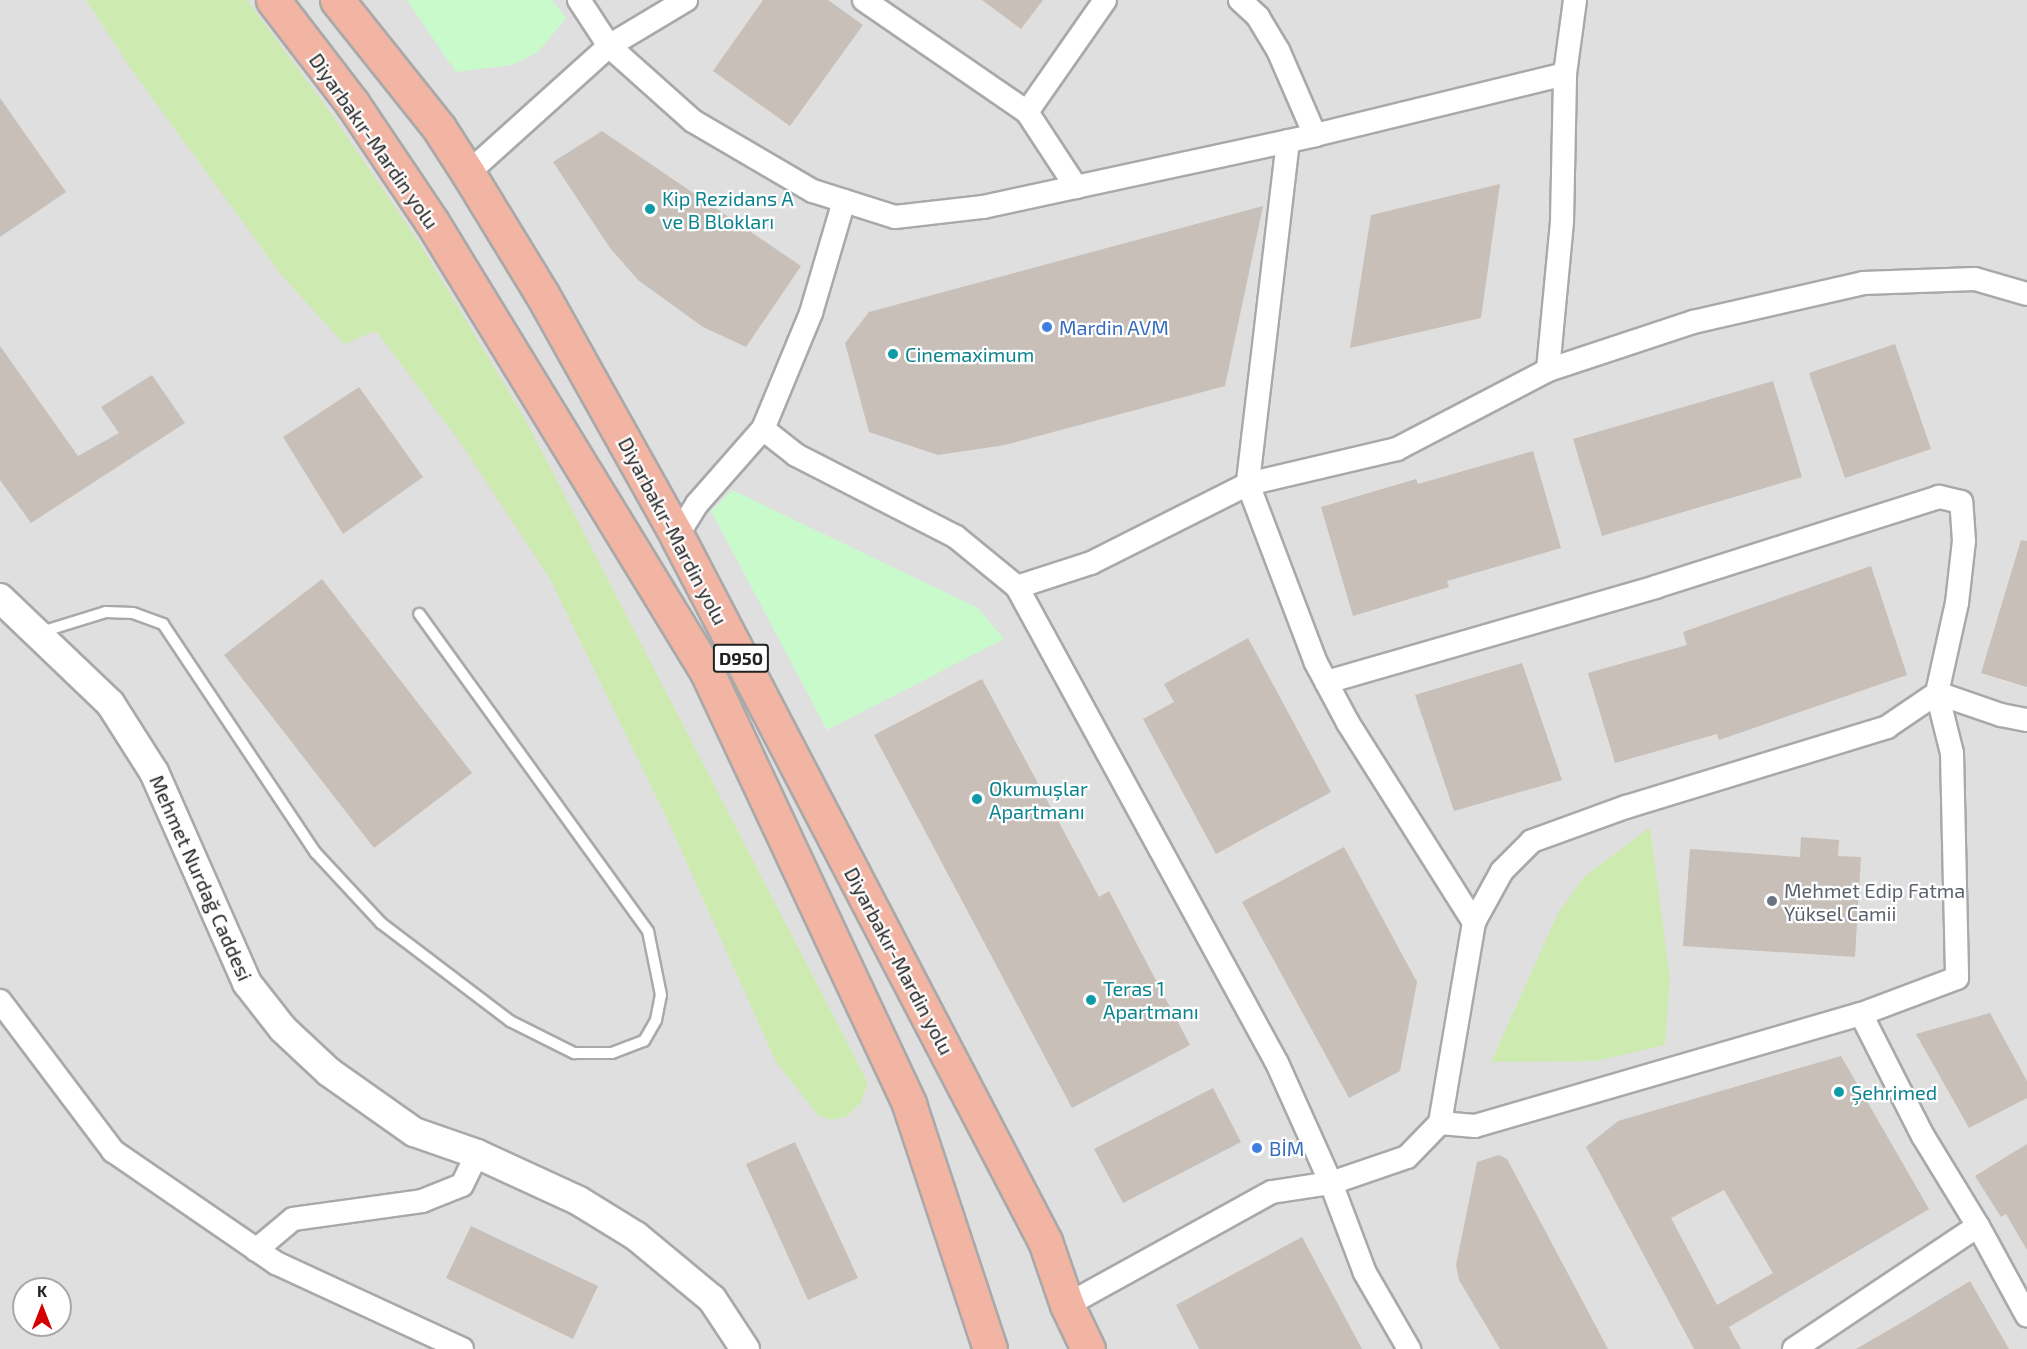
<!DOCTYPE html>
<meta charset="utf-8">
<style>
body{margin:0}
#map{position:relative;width:2027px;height:1349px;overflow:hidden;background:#f2efe9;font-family:"Exo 2",sans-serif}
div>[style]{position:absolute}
.residential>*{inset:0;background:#e0dfdf}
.grass>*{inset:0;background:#cdebb0}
.park>*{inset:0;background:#c8facc}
.building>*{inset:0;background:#c7bfb8}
.roads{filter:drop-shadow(2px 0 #a9a9a9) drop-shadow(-2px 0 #a9a9a9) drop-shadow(0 2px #a9a9a9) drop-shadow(0 -2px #a9a9a9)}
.service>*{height:10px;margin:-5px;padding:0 5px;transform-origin:5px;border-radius:5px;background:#fff}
.minor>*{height:22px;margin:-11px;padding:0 11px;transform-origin:11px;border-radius:11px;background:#fff}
.tertiary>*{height:28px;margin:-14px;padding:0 14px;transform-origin:14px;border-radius:14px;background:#fff}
.trunk>*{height:33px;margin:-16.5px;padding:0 16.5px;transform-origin:16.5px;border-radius:16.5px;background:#f2b4a3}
.dots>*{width:16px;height:16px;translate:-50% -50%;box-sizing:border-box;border:3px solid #fff;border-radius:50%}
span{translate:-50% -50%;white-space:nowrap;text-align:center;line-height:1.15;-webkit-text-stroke:4.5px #fff;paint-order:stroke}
.shield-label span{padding:2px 4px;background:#fff;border:2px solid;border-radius:4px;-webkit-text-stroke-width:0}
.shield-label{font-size:18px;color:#222;font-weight:700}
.street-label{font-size:20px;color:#222}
.culture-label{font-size:20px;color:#0d838f}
.left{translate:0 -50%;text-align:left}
.shop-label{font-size:20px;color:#366cbe}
.worship-label{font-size:20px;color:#5b616d}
.north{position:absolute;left:12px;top:1277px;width:60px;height:60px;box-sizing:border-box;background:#fff;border:2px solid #a7a7a7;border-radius:50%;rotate:0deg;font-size:16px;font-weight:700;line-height:24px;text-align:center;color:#222}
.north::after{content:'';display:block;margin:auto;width:21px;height:27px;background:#d40000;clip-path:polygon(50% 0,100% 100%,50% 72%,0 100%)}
</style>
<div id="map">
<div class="residential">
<div style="clip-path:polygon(evenodd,0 0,2027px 0,2027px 1349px,0 1349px,0 0,24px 1289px,60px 1289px,60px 1325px,24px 1325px,24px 1289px)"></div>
</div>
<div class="grass">
<div style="clip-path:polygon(86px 0,247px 0,335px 119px,422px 247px,525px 419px,868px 1083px,861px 1102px,846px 1117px,830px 1120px,818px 1115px,776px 1062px,669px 823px,550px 579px,460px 442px,376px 331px,344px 344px,283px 277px,133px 72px)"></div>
<div style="clip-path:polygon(1650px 827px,1670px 979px,1665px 1045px,1595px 1061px,1491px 1062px,1558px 913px,1584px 877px)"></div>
</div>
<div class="park">
<div style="clip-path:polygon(407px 0,552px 0,566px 18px,537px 53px,512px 65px,456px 72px)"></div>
<div style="clip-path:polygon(732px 490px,978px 608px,1004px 639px,827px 730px,711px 511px)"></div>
</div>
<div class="building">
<div style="clip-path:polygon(763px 0,828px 0,863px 25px,790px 126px,713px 71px)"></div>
<div style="clip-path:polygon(982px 0,1043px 0,1021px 29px)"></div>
<div style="clip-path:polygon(0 98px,66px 192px,0 237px)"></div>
<div style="clip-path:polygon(602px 131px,801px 266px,746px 347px,703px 327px,638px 280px,610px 248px,553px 162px)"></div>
<div style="clip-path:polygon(1500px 184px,1481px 318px,1350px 348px,1371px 215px)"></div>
<div style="clip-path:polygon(1263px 206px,1225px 386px,1005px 445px,938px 455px,869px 432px,845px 343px,869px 312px)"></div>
<div style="clip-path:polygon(1895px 344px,1931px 449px,1845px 478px,1809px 373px)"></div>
<div style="clip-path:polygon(0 346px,78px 456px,119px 433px,101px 407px,152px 375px,185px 423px,31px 523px,0 480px)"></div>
<div style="clip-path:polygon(1773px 381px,1802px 477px,1602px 536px,1573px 439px)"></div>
<div style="clip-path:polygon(359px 387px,423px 477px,343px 534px,283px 437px)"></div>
<div style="clip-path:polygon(1533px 451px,1561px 548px,1447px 581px,1449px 587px,1353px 616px,1321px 507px,1416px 479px,1418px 484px)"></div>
<div style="clip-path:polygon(2021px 540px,2027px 541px,2027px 687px,1981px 673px)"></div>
<div style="clip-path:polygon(1871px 566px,1907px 675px,1719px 740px,1717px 734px,1615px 763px,1588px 673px,1687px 645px,1683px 632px)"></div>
<div style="clip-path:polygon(322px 579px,472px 773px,374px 848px,224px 655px)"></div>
<div style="clip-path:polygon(1248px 638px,1331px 792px,1216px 854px,1143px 719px,1174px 702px,1164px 684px)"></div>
<div style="clip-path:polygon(1522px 663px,1562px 780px,1454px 811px,1415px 695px)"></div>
<div style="clip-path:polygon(982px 679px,1099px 897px,1109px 891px,1190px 1045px,1072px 1108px,874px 735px)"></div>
<div style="clip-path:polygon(1801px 837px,1839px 840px,1838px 856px,1861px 857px,1855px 957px,1683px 946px,1690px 849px,1800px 857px)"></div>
<div style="clip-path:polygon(1344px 847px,1417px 982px,1400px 1071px,1349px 1098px,1242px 902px)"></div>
<div style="clip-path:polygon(1990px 1013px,2027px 1081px,2027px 1098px,1969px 1128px,1916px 1034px)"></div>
<div style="clip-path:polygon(evenodd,1841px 1056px,1929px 1209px,1729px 1327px,1741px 1349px,1694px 1349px,1586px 1147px,1618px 1121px,1841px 1056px,1724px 1190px,1773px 1273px,1717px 1305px,1671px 1218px,1724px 1190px)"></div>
<div style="clip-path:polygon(1213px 1088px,1241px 1142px,1123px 1203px,1094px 1149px)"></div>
<div style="clip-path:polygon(795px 1142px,858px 1278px,808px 1300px,746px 1164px)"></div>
<div style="clip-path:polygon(2027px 1144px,2027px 1250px,2006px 1214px,2001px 1217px,1975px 1176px)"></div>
<div style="clip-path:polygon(1499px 1155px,1507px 1159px,1608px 1349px,1500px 1349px,1459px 1280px,1456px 1265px,1477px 1162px)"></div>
<div style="clip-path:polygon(471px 1226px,598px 1286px,573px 1339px,446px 1278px)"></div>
<div style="clip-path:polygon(1302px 1237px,1362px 1349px,1199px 1349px,1176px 1305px)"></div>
<div style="clip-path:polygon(1970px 1281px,2009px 1349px,1856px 1349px,1906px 1320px)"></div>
</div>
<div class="roads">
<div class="service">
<div style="left:38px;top:633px;width:71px;rotate:-17.2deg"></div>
<div style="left:106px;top:612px;width:27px;rotate:2deg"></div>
<div style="left:133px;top:613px;width:32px;rotate:20deg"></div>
<div style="left:163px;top:624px;width:275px;rotate:56.3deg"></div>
<div style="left:316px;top:853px;width:96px;rotate:47.1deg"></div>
<div style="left:381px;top:923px;width:162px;rotate:37.2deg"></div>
<div style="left:510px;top:1021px;width:72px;rotate:26.6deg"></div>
<div style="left:574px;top:1053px;width:38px"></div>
<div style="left:612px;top:1053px;width:34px;rotate:-21deg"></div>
<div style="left:644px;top:1041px;width:24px;rotate:-60deg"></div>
<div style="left:656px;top:1020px;width:25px;rotate:-79deg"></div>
<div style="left:661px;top:995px;width:65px;rotate:-101.5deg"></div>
<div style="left:648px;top:931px;width:391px;rotate:-125.8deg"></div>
</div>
<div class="minor">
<div style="left:579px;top:0;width:55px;rotate:56.9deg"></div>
<div style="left:609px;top:46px;width:113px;rotate:41.8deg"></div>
<div style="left:693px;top:121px;width:139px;rotate:30.3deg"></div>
<div style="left:813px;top:191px;width:86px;rotate:17.6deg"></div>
<div style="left:895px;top:217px;width:89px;rotate:-6.5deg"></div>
<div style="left:983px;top:207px;width:340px;rotate:-12.2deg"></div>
<div style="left:1315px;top:135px;width:257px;rotate:-13.7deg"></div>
<div style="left:864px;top:0;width:198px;rotate:34.5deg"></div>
<div style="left:1027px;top:112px;width:90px;rotate:56.8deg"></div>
<div style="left:1240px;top:0;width:25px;rotate:43deg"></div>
<div style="left:1258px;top:17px;width:39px;rotate:59deg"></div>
<div style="left:1278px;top:50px;width:93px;rotate:66.5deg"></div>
<div style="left:1027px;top:112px;width:136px;rotate:-55.1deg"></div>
<div style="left:1288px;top:141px;width:345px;rotate:96.7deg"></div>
<div style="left:1248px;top:484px;width:191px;rotate:69.2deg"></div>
<div style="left:1316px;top:663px;width:68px;rotate:61.9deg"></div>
<div style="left:1348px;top:723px;width:236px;rotate:57.7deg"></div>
<div style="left:468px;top:173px;width:190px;rotate:-42deg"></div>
<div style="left:609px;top:46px;width:90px;rotate:-30.9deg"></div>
<div style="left:1548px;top:370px;width:150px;rotate:-84.6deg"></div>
<div style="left:1562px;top:221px;width:147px;rotate:-88.8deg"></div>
<div style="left:1565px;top:74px;width:75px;rotate:-82.3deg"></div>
<div style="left:763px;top:429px;width:126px;rotate:-67.5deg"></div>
<div style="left:811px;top:313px;width:117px;rotate:-73.6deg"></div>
<div style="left:677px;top:536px;width:38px;rotate:-58deg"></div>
<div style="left:697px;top:504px;width:100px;rotate:-48.7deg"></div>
<div style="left:763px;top:429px;width:42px;rotate:38.2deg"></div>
<div style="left:796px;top:455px;width:180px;rotate:27.1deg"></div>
<div style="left:956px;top:537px;width:79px;rotate:39.3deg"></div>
<div style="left:1017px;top:587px;width:542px;rotate:61.36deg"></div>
<div style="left:1277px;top:1063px;width:132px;rotate:65.8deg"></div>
<div style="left:1331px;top:1183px;width:96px;rotate:69.3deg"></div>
<div style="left:1365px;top:1273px;width:88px;rotate:59.9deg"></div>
<div style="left:1017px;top:587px;width:78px;rotate:-18deg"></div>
<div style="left:1091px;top:563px;width:176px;rotate:-26.7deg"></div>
<div style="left:1248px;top:484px;width:153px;rotate:-13.2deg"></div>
<div style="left:1397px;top:449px;width:170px;rotate:-27.6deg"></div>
<div style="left:1548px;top:370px;width:153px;rotate:-18.3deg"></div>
<div style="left:1693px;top:322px;width:174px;rotate:-12.9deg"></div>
<div style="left:1863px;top:283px;width:112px;rotate:-2deg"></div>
<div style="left:1975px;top:279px;width:54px;rotate:16.1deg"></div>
<div style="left:1937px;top:693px;width:62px;rotate:76deg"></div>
<div style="left:1952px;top:753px;width:225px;rotate:88.7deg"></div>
<div style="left:1957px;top:978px;width:103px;rotate:159.4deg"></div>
<div style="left:1861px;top:1014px;width:137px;rotate:63.1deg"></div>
<div style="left:1923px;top:1136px;width:105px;rotate:58.6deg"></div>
<div style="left:1978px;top:1226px;width:102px;rotate:61.4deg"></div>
<div style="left:1937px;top:693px;width:68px;rotate:19deg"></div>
<div style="left:2001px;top:715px;width:26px;rotate:11deg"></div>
<div style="left:0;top:1001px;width:188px;rotate:53deg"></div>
<div style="left:113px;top:1151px;width:198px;rotate:34.5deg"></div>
<div style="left:276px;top:1263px;width:205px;rotate:24.8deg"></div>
<div style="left:1440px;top:1123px;width:35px;rotate:5deg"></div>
<div style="left:1475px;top:1126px;width:402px;rotate:-16.2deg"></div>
<div style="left:256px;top:1250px;width:48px;rotate:-40deg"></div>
<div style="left:293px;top:1219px;width:130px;rotate:-7.9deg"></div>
<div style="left:422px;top:1201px;width:43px;rotate:-21.8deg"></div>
<div style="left:462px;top:1185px;width:34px;rotate:-64deg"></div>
<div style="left:1067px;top:1305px;width:234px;rotate:-28.9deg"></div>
<div style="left:1272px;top:1192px;width:60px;rotate:-8.7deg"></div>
<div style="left:1331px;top:1183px;width:80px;rotate:-18.9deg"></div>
<div style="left:1407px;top:1157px;width:47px;rotate:-45.9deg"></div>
<div style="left:1440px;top:1123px;width:204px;rotate:-80.4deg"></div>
<div style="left:1474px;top:922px;width:58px;rotate:-61.2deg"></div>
<div style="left:1502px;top:871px;width:42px;rotate:-45deg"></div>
<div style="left:1532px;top:841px;width:100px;rotate:-19.9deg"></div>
<div style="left:1626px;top:807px;width:273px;rotate:-17deg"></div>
<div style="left:1887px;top:727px;width:60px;rotate:-34.2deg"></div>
<div style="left:1937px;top:693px;width:92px;rotate:-77.5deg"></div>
<div style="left:1957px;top:603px;width:62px;rotate:-83.6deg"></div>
<div style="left:1964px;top:541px;width:39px;rotate:-94deg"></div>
<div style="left:1961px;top:502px;width:23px;rotate:-167deg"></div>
<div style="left:1939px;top:497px;width:297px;rotate:162.4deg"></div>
<div style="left:1656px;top:587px;width:343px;rotate:163.9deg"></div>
<div style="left:1794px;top:1349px;width:221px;rotate:-33.8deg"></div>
</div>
<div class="tertiary">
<div style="left:0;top:598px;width:152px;rotate:43.7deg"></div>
<div style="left:110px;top:703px;width:82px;rotate:57.5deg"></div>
<div style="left:154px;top:772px;width:231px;rotate:66.2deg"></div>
<div style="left:247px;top:983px;width:58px;rotate:52deg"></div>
<div style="left:283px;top:1029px;width:63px;rotate:43.1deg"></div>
<div style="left:329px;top:1072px;width:104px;rotate:35.2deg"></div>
<div style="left:414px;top:1132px;width:67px;rotate:19.2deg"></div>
<div style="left:477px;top:1154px;width:112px;rotate:24.7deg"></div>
<div style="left:579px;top:1201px;width:67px;rotate:31.6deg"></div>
<div style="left:636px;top:1236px;width:99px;rotate:39.7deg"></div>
<div style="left:712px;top:1299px;width:60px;rotate:56.6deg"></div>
</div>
<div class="trunk">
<div style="left:273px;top:0;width:130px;rotate:52.5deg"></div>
<div style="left:352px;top:103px;width:143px;rotate:56.1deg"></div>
<div style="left:432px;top:222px;width:527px;rotate:58.57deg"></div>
<div style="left:707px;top:672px;width:477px;rotate:64.9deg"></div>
<div style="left:909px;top:1104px;width:258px;rotate:71.7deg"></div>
<div style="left:337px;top:0;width:164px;rotate:51.4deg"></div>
<div style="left:439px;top:128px;width:54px;rotate:57.2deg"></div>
<div style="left:468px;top:173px;width:142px;rotate:58.6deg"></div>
<div style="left:542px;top:294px;width:277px;rotate:60.8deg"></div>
<div style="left:677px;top:536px;width:795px;rotate:62.44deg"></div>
<div style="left:1045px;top:1241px;width:68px;rotate:71deg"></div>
<div style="left:1067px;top:1305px;width:49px;rotate:64.5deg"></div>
</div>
</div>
<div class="dots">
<div style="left:650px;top:209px;background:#0f9aa8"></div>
<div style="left:1047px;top:327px;background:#3f7fe0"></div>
<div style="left:893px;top:354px;background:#0f9aa8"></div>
<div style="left:977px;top:799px;background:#0f9aa8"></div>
<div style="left:1772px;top:901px;background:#6b7280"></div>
<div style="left:1091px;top:1000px;background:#0f9aa8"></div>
<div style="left:1839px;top:1092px;background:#0f9aa8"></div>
<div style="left:1257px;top:1148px;background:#3f7fe0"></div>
</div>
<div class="shield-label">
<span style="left:741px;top:658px">D950</span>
</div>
<div class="street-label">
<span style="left:374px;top:141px;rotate:55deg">Diyarbakır-Mardin yolu</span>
<span style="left:673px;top:531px;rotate:62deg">Diyarbakır-Mardin yolu</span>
<span style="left:201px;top:878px;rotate:66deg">Mehmet Nurdağ Caddesi</span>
<span style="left:899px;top:961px;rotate:62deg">Diyarbakır-Mardin yolu</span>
</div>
<div class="culture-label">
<span class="left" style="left:662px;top:210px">Kip Rezidans A<br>ve B Blokları</span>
<span class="left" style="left:905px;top:354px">Cinemaximum</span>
<span class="left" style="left:989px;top:800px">Okumuşlar<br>Apartmanı</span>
<span class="left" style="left:1103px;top:1000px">Teras 1<br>Apartmanı</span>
<span class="left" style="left:1851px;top:1092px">Şehrimed</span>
</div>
<div class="shop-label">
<span class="left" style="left:1059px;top:327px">Mardin AVM</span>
<span class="left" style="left:1269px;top:1148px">BİM</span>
</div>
<div class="worship-label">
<span class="left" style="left:1784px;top:902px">Mehmet Edip Fatma<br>Yüksel Camii</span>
</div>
<div class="north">K</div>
</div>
